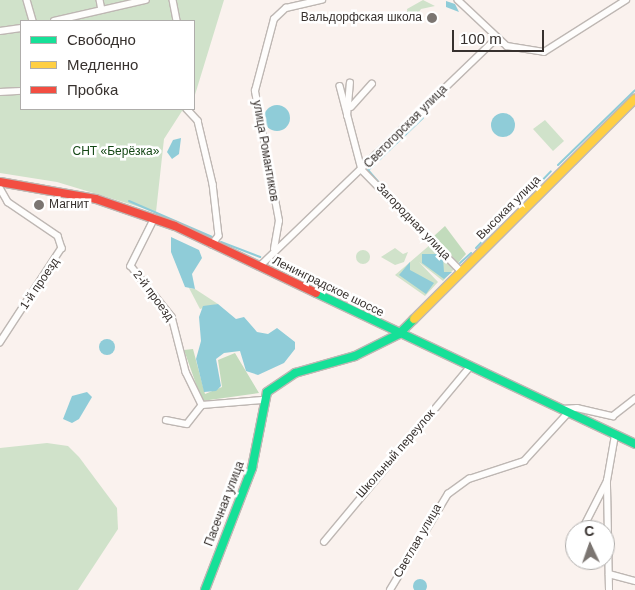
<!DOCTYPE html>
<meta charset="utf-8">
<style>
body{margin:0}
#map{position:relative;width:635px;height:590px;overflow:hidden;background:#faf2ee;font-family:Helvetica,sans-serif}
div>[style]{position:absolute}
.green>*{inset:0;background:#d0e2ca}
.round{border-radius:50%}
.forest>*{inset:0;background:#c2dbbc}
.water>*{inset:0;background:#8fccd8}
.stream>*{height:2px;margin:-1px;padding:0 1px;transform-origin:1px;border-radius:1px;background:#8fccd8}
.roads{filter:drop-shadow(1px 0 #beb7b3) drop-shadow(-1px 0 #beb7b3) drop-shadow(0 1px #beb7b3) drop-shadow(0 -1px #beb7b3)}
.street>*{height:5.5px;margin:-2.75px;padding:0 2.75px;transform-origin:2.75px;border-radius:2.75px;background:#fefdfc}
.fast>*{height:8px;margin:-4px;padding:0 4px;transform-origin:4px;border-radius:4px;background:#16e098}
.slow>*{height:8px;margin:-4px;padding:0 4px;transform-origin:4px;border-radius:4px;background:#ffcf43}
.jam>*{height:8px;margin:-4px;padding:0 4px;transform-origin:4px;border-radius:4px;background:#f24e42}
.dots>*{width:14px;height:14px;translate:-50% -50%;box-sizing:border-box;border:2px solid #fff;border-radius:50%}
span{translate:-50% -50%;white-space:nowrap;text-align:center;line-height:1.15;-webkit-text-stroke:5px #fff;paint-order:stroke}
.poi-label{font-size:12px;color:#37312e}
.right{translate:-100% -50%;text-align:right}
.left{translate:0 -50%;text-align:left}
.street-label{font-size:12px;color:#37312e}
.park-label{font-size:12px;color:#154816}
.legend{position:absolute;left:20px;top:20px;width:175px;height:90px;box-sizing:border-box;background:#fff;border:1px solid #afadab;margin:0;padding:6px 9px;list-style:none;font-size:15px;color:#37312e}
.legend li{display:flex;align-items:center;gap:10px;height:25px}
.legend b{width:25px;border:1px solid #afadab}
.north{position:absolute;left:565px;top:520px;width:50px;height:50px;box-sizing:border-box;background:#fff;border:1px solid #afadab;border-radius:50%;rotate:357deg;font-size:14px;font-weight:700;line-height:20px;text-align:center;color:#37312e}
.north::after{content:'';display:block;margin:auto;width:18px;height:22px;background:#7b7571;clip-path:polygon(50% 0,100% 100%,50% 72%,0 100%)}
.scale{position:absolute;left:452px;top:30px;width:92px;height:22px;box-sizing:border-box;border:2px solid #37312e;border-top:0;padding-left:6px;font-size:15px;line-height:18px;white-space:nowrap;color:#37312e;-webkit-text-stroke:4px #fff;paint-order:stroke}
</style>
<div id="map">
<div class="green">
<div style="clip-path:polygon(0 0,224px 0,194px 98px,194px 21px,21px 21px,21px 109px,190px 109px,188px 115px,182px 111px,164px 139px,156px 212px,57px 182px,0 173px)"></div>
<div style="clip-path:polygon(423px 0,435px 6px,421px 9px,414px 20px,408px 19px,407px 9px)"></div>
<div style="clip-path:polygon(545px 120px,564px 141px,553px 151px,533px 129px)"></div>
<div style="clip-path:polygon(431px 244px,454px 269px,443px 281px,419px 262px,438px 282px,425px 296px,395px 275px)"></div>
<div style="clip-path:polygon(395px 248px,403px 254px,408px 252px,404px 262px,395px 265px,381px 257px)"></div>
<div class="round" style="left:356px;top:250px;width:14px;height:14px"></div>
<div style="clip-path:polygon(189px 288px,195px 289px,218px 304px,200px 309px)"></div>
<div style="clip-path:polygon(47px 443px,68px 446px,79px 457px,117px 508px,118px 529px,78px 590px,0 590px,0 448px)"></div>
</div>
<div class="forest">
<div style="clip-path:polygon(445px 226px,466px 254px,458px 263px,434px 236px)"></div>
<div style="clip-path:polygon(193px 349px,205px 394px,222px 387px,218px 360px,235px 353px,259px 393px,202px 401px,184px 350px)"></div>
</div>
<div class="water">
<div style="clip-path:polygon(446px 1px,455px 4px,459px 12px,446px 7px)"></div>
<div class="round" style="left:264px;top:105px;width:26px;height:26px"></div>
<div class="round" style="left:491px;top:113px;width:24px;height:24px"></div>
<div style="clip-path:polygon(181px 138px,179px 154px,172px 159px,167px 152px,173px 140px)"></div>
<div style="clip-path:polygon(171px 237px,199px 250px,202px 258px,192px 274px,195px 289px,185px 287px,171px 252px)"></div>
<div style="clip-path:polygon(422px 254px,438px 254px,443px 258px,444px 272px,452px 272px,444px 279px,422px 263px)"></div>
<div style="clip-path:polygon(410px 262px,410px 270px,434px 283px,426px 294px,399px 275px)"></div>
<div style="clip-path:polygon(218px 304px,236px 319px,244px 317px,257px 332px,268px 334px,277px 328px,295px 342px,295px 349px,284px 363px,258px 375px,246px 371px,240px 351px,224px 353px,216px 359px,221px 386px,216px 391px,204px 392px,196px 359px,201px 341px,199px 317px,203px 306px)"></div>
<div class="round" style="left:99px;top:339px;width:16px;height:16px"></div>
<div style="clip-path:polygon(87px 392px,92px 397px,79px 419px,72px 423px,63px 419px,72px 396px)"></div>
<div class="round" style="left:413px;top:579px;width:14px;height:14px"></div>
</div>
<div class="stream">
<div style="left:379px;top:160px;width:61px;rotate:-43.7deg"></div>
<div style="left:375px;top:164px;width:9px;rotate:139deg"></div>
<div style="left:368px;top:170px;width:33px;rotate:49deg"></div>
<div style="left:558px;top:165px;width:107px;rotate:-44.2deg"></div>
<div style="left:530px;top:193px;width:30px;rotate:-46deg"></div>
<div style="left:129px;top:201px;width:90px;rotate:23.4deg"></div>
<div style="left:516px;top:206px;width:12px;rotate:-42deg"></div>
<div style="left:503px;top:220px;width:11px;rotate:-49deg"></div>
<div style="left:221px;top:242px;width:42px;rotate:21deg"></div>
<div style="left:476px;top:248px;width:32px;rotate:-46deg"></div>
<div style="left:277px;top:263px;width:7px"></div>
<div style="left:460px;top:263px;width:15px;rotate:-42deg"></div>
</div>
<div class="roads">
<div class="street">
<div style="left:27px;top:0;width:22px;rotate:74deg"></div>
<div style="left:100px;top:0;width:10px;rotate:79deg"></div>
<div style="left:173px;top:0;width:21px;rotate:79deg"></div>
<div style="left:458px;top:0;width:67px;rotate:43.2deg"></div>
<div style="left:507px;top:46px;width:37px;rotate:9deg"></div>
<div style="left:544px;top:52px;width:97px;rotate:-32.4deg"></div>
<div style="left:54px;top:21px;width:94px;rotate:-12.9deg"></div>
<div style="left:0;top:31px;width:21px;rotate:-8deg"></div>
<div style="left:340px;top:86px;width:87px;rotate:75.3deg"></div>
<div style="left:362px;top:170px;width:141px;rotate:45.6deg"></div>
<div style="left:0;top:92px;width:21px;rotate:-3deg"></div>
<div style="left:351px;top:107px;width:31px;rotate:-48deg"></div>
<div style="left:187px;top:109px;width:16px;rotate:47deg"></div>
<div style="left:198px;top:121px;width:65px;rotate:76.6deg"></div>
<div style="left:213px;top:184px;width:52px;rotate:83.4deg"></div>
<div style="left:219px;top:236px;width:11px;rotate:128deg"></div>
<div style="left:347px;top:116px;width:33px;rotate:-85deg"></div>
<div style="left:0;top:188px;width:16px;rotate:60deg"></div>
<div style="left:8px;top:202px;width:60px;rotate:34.2deg"></div>
<div style="left:58px;top:236px;width:13px;rotate:72deg"></div>
<div style="left:62px;top:248px;width:113px;rotate:123.1deg"></div>
<div style="left:155px;top:218px;width:54px;rotate:116.6deg"></div>
<div style="left:131px;top:266px;width:65px;rotate:51.2deg"></div>
<div style="left:172px;top:317px;width:57px;rotate:75.7deg"></div>
<div style="left:186px;top:372px;width:37px;rotate:64deg"></div>
<div style="left:274px;top:249px;width:28px;rotate:-80deg"></div>
<div style="left:279px;top:221px;width:132px;rotate:-100.5deg"></div>
<div style="left:255px;top:91px;width:74px;rotate:-75.2deg"></div>
<div style="left:274px;top:19px;width:16px;rotate:-43deg"></div>
<div style="left:286px;top:8px;width:37px;rotate:-13deg"></div>
<div style="left:259px;top:267px;width:329px;rotate:-43.9deg"></div>
<div style="left:562px;top:409px;width:15px;rotate:-4deg"></div>
<div style="left:577px;top:408px;width:37px;rotate:13deg"></div>
<div style="left:613px;top:416px;width:28px;rotate:-38deg"></div>
<div style="left:166px;top:420px;width:21px;rotate:11deg"></div>
<div style="left:187px;top:424px;width:24px;rotate:-52deg"></div>
<div style="left:202px;top:405px;width:60px;rotate:-4.8deg"></div>
<div style="left:582px;top:530px;width:53px;rotate:-62.9deg"></div>
<div style="left:324px;top:542px;width:228px;rotate:-50.2deg"></div>
<div style="left:609px;top:574px;width:27px;rotate:15deg"></div>
<div style="left:390px;top:590px;width:112px;rotate:-58.9deg"></div>
<div style="left:448px;top:494px;width:26px;rotate:-36deg"></div>
<div style="left:469px;top:479px;width:58px;rotate:-18.1deg"></div>
<div style="left:524px;top:461px;width:65px;rotate:-47.5deg"></div>
<div style="left:609px;top:590px;width:109px;rotate:-91.1deg"></div>
<div style="left:607px;top:481px;width:47px;rotate:-80.1deg"></div>
</div>
<div class="fast">
<div style="left:316px;top:293px;width:353px;rotate:25.3deg"></div>
<div style="left:205px;top:590px;width:131px;rotate:-68.9deg"></div>
<div style="left:252px;top:468px;width:77px;rotate:-78.8deg"></div>
<div style="left:267px;top:392px;width:34px;rotate:-34deg"></div>
<div style="left:295px;top:373px;width:62px;rotate:-15.8deg"></div>
<div style="left:355px;top:356px;width:49px;rotate:-26.6deg"></div>
<div style="left:399px;top:334px;width:21px;rotate:-45deg"></div>
</div>
<div class="slow">
<div style="left:414px;top:319px;width:312px;rotate:-44.9deg"></div>
</div>
<div class="jam">
<div style="left:0;top:182px;width:97px;rotate:10deg"></div>
<div style="left:96px;top:199px;width:83px;rotate:18.9deg"></div>
<div style="left:175px;top:226px;width:156px;rotate:25.4deg"></div>
</div>
</div>
<div class="dots">
<div style="left:432px;top:18px;background:#7b7571"></div>
<div style="left:39px;top:205px;background:#7b7571"></div>
</div>
<div class="poi-label">
<span class="right" style="left:422px;top:18px">Вальдорфская школа</span>
<span class="left" style="left:49px;top:205px">Магнит</span>
</div>
<div class="street-label">
<span style="left:406px;top:127px;rotate:-45deg">Светогорская улица</span>
<span style="left:265px;top:151px;rotate:80deg">улица Романтиков</span>
<span style="left:509px;top:208px;rotate:-45deg">Высокая улица</span>
<span style="left:413px;top:222px;rotate:46deg">Загородная улица</span>
<span style="left:40px;top:284px;rotate:-56deg">1-й проезд</span>
<span style="left:328px;top:287px;rotate:26deg">Ленинградское шоссе</span>
<span style="left:153px;top:296px;rotate:53deg">2-й проезд</span>
<span style="left:396px;top:454px;rotate:-49deg">Школьный переулок</span>
<span style="left:225px;top:504px;rotate:-69deg">Пасечная улица</span>
<span style="left:418px;top:541px;rotate:-60deg">Светлая улица</span>
</div>
<div class="park-label">
<span style="left:116px;top:152px">СНТ «Берёзка»</span>
</div>
<ul class="legend">
<li><b style="height:6px;background:#16e098"></b>Свободно</li>
<li><b style="height:6px;background:#ffcf43"></b>Медленно</li>
<li><b style="height:6px;background:#f24e42"></b>Пробка</li>
</ul>
<div class="north">С</div>
<div class="scale">100 m</div>
</div>
